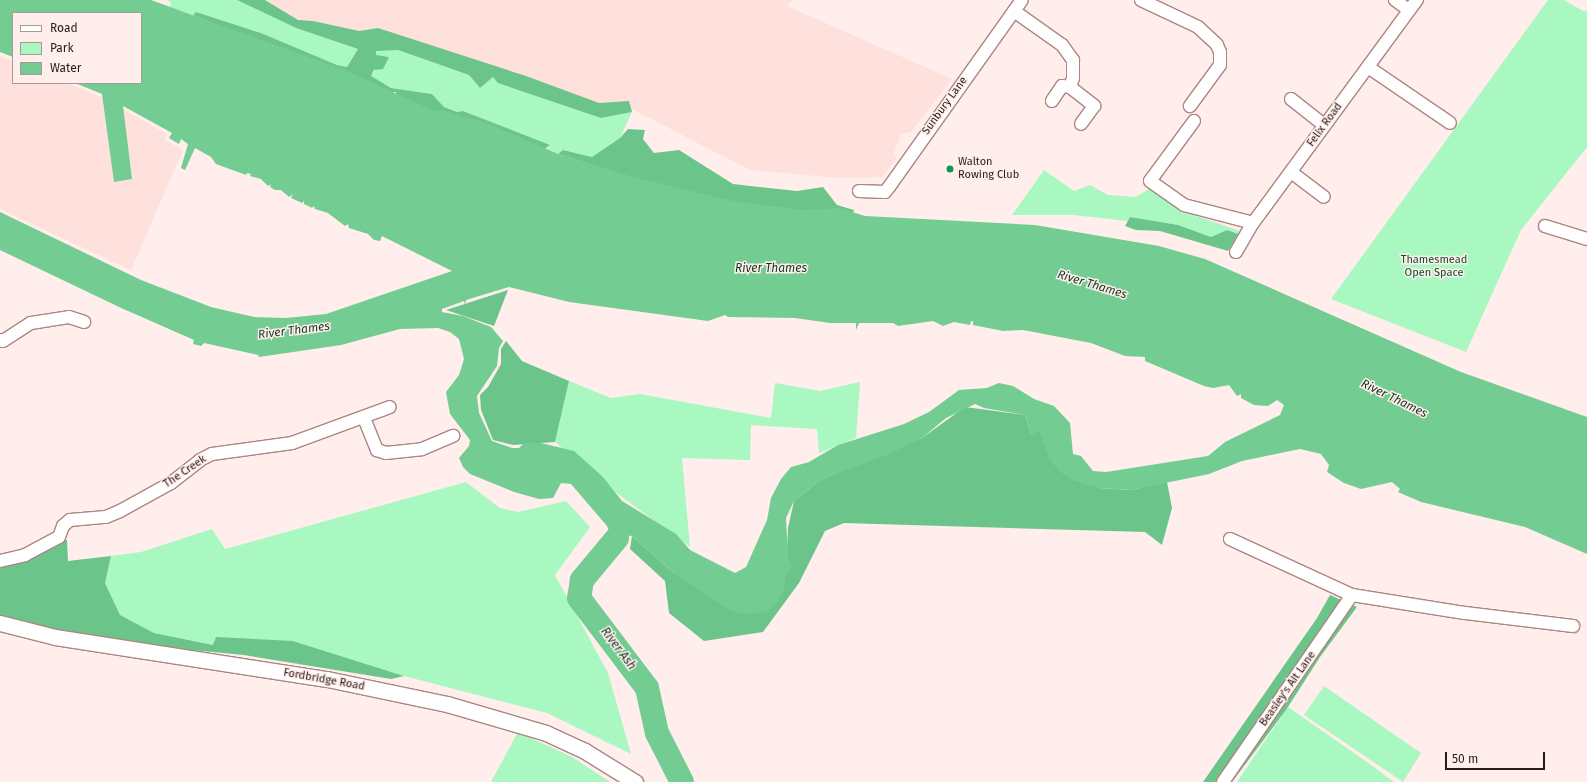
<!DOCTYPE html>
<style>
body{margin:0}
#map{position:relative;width:1587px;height:782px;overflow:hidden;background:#ffeeeb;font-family:"Fira Sans",sans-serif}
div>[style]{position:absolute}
.built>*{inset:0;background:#fee0dc}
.green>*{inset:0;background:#a9f8c2}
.forest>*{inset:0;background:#6bc58b}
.water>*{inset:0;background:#73cd93}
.river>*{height:24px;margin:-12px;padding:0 12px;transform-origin:12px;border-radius:12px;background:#73cd93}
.roads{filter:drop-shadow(1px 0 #ac8681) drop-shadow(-1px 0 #ac8681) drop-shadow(0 1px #ac8681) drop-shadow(0 -1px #ac8681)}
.minor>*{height:12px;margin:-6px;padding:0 6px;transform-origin:6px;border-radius:6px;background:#fff}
.tertiary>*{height:15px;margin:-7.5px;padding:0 7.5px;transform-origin:7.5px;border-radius:7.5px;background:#fff}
.dots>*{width:11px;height:11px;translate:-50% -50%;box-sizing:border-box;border:2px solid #ffeeeb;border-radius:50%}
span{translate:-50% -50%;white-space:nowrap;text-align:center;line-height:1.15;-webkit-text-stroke:3px #ffeeeb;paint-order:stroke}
.street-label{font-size:11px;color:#291b19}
.poi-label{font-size:11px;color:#291b19}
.left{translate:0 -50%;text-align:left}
.park-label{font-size:11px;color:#08502b}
.water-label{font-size:12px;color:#103720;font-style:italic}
.legend{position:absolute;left:12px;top:12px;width:130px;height:72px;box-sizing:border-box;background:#ffeeeb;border:1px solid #a99a97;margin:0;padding:5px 7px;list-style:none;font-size:12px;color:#291b19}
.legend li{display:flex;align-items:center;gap:8px;height:20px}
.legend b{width:20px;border:1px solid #a99a97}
.scale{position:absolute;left:1445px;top:752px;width:100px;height:18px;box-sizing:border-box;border:2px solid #291b19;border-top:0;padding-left:5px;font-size:12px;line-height:14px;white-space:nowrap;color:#291b19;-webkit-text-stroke:3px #ffeeeb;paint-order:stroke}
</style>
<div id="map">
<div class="built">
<div style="clip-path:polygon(266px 0,792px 0,787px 6px,952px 79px,911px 132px,901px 134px,893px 155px,897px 158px,882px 177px,840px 178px,750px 170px,626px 106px,598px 107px,301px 22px)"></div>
<div style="clip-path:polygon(0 56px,13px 61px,13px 83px,67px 83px,99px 96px,167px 134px,165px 140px,183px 150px,131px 270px,0 209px)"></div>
</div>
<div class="green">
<div style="clip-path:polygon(167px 0,237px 0,296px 28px,358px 49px,347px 67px,337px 65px,261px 33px,196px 12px,193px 15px,170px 7px,171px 3px)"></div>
<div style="clip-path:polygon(1548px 0,1564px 0,1585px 12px,1587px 9px,1587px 147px,1521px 230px,1466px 352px,1331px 299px)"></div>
<div style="clip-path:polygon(376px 50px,398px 50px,469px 75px,480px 87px,493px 77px,601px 118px,632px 112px,620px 138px,592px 157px,563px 150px,558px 154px,547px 150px,550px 145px,463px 111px,457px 112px,444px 107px,432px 94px,391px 88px,370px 76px,388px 57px,376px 55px)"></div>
<div style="clip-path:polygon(1044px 170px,1074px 191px,1090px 185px,1108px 195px,1136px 197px,1149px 189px,1182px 211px,1240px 231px,1238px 234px,1227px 230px,1211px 237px,1178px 225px,1130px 217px,1128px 221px,1073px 215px,1012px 215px)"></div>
<div style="clip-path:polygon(569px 381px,611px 398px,640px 394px,771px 418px,775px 383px,820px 391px,860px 382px,856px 438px,819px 453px,817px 429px,751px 425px,750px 460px,682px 458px,690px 547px,618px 494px,555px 442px)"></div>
<div style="clip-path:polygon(466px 482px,500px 508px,518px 512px,566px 501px,590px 527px,555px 575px,608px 673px,631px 754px,547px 713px,404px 676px,293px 641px,213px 645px,154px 633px,120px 615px,105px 583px,111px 556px,141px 552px,212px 529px,225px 549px)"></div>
<div style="clip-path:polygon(1324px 686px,1421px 753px,1403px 782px,1304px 715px)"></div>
<div style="clip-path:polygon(1288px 707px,1367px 762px,1394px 782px,1237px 782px)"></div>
<div style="clip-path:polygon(518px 732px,572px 757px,610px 782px,491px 782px)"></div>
</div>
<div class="forest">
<div style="clip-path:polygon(237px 0,265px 0,298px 20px,313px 21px,359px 31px,378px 28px,526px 76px,599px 103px,629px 101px,632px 112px,601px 118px,498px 83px,493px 77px,480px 88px,469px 75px,398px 50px,376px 51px,376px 55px,389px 57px,383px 69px,374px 70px,371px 76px,391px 88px,432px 94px,444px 107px,457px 112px,463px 111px,550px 145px,540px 153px,397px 106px,396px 92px,383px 92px,193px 15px,196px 12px,261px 33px,337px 65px,347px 67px,358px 49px,296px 28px)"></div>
<div style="clip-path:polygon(628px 129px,645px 130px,643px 139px,654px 153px,679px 150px,733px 184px,797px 191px,823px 187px,837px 205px,854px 210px,851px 221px,730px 209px,558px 154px,563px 150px,592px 157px,620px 138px)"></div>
<div style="clip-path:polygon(1130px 217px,1178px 225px,1211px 237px,1227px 230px,1238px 234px,1228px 251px,1160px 231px,1136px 230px,1125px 226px)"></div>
<div style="clip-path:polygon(508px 290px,494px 326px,446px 310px)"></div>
<div style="clip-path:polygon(506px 341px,522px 361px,569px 381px,555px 442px,513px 445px,493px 440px,481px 410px,480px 395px,488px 387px,501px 364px,501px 349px)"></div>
<div style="clip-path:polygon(965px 407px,1025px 415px,1031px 434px,1039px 430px,1099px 488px,1131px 490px,1167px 482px,1172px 508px,1162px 545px,1145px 532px,844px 523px,825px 531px,799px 583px,763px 632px,704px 641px,669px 613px,665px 581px,630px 549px,632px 536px,675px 574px,786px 574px,788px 528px,794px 501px,820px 480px,922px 438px)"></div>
<div style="clip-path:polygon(60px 540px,67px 540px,68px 561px,111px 556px,105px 583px,120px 615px,154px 633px,213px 645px,216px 637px,293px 641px,404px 676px,391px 679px,244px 655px,55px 637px,0 623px,0 568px,28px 560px)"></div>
<div style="clip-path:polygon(1330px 595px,1357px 607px,1320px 657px,1286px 710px,1232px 782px,1203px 782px,1317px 618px)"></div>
</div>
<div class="water">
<div style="clip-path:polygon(evenodd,0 0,151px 0,345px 70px,434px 111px,442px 110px,492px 125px,558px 154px,633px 177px,737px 202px,805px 210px,839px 208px,865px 216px,1035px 225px,1159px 246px,1205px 259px,1461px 372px,1587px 417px,1587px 554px,1525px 527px,1421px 502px,1398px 492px,1400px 489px,1392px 482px,1361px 489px,1344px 483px,1327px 472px,1329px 465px,1321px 454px,1300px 449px,1242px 461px,1209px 474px,1131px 490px,1099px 488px,1072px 480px,1059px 471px,1049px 458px,1039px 430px,1031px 435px,1025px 415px,984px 408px,975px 404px,946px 418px,922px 438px,884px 456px,820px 480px,794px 501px,786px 518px,788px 556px,792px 567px,786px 574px,784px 589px,776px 604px,765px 612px,742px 614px,730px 610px,675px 574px,632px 536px,623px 535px,622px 543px,609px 550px,598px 564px,593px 561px,608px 543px,611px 535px,607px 526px,571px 484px,561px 483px,553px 498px,539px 499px,514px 492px,470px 474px,463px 467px,459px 458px,469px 446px,470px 440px,450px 414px,446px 392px,459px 375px,464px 359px,459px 339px,450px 332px,438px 328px,400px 329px,341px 345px,259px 357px,258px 355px,204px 343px,201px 346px,193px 344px,194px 340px,119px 307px,0 250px,0 212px,141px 280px,211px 307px,254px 317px,286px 318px,326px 314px,452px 271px,382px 236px,380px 241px,374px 240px,368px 234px,349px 228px,348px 224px,345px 226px,328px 213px,315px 209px,314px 206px,312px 208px,304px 204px,304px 201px,302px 203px,291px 198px,293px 194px,289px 197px,281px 190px,275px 190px,270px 187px,271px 184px,268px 186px,261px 179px,250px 176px,251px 174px,247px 173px,246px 175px,216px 164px,211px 157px,195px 148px,185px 170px,181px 168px,188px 144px,181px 139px,179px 144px,169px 138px,172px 133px,123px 106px,132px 179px,114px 182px,102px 94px,75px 83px,141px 83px,141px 13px,13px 13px,13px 57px,0 52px,0 0,509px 287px,569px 302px,708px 321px,725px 315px,728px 317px,795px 318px,830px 323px,856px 323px,856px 330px,859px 323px,893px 323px,898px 326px,933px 321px,943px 326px,954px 322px,970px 325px,971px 321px,973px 321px,973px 325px,1003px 331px,1023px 330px,1091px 343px,1125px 356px,1145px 357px,1145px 361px,1204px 386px,1213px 388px,1229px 385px,1237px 396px,1241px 394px,1241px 398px,1254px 405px,1268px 406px,1277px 400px,1284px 405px,1280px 415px,1225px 442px,1208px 456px,1106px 472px,1093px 471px,1081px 456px,1073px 454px,1070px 423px,1054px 406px,1034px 399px,1013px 386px,999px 383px,987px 388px,959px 390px,929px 412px,904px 424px,838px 445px,809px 462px,791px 467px,781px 479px,771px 498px,767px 520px,746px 567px,735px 573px,690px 550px,676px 534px,622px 501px,603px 477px,574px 451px,541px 443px,524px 443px,519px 448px,512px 448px,492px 441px,479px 413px,477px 396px,497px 366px,499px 348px,503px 341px,491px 327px,463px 316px,442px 312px,442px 309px,464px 301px,465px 305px,466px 300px,509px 287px)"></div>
</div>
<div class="river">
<div style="left:617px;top:538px;width:55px;rotate:129.8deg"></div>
<div style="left:582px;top:580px;width:18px;rotate:99deg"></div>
<div style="left:579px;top:598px;width:113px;rotate:52.9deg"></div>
<div style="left:647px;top:688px;width:46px;rotate:77.5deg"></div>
<div style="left:657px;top:733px;width:55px;rotate:63deg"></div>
</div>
<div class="roads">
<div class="minor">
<div style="left:1141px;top:0;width:63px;rotate:25.3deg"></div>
<div style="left:1198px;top:27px;width:26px;rotate:43deg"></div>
<div style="left:1217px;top:45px;width:8px;rotate:67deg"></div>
<div style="left:1220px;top:52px;width:13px;rotate:90deg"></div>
<div style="left:1220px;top:65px;width:51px;rotate:126.2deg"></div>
<div style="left:1395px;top:0;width:17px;rotate:36deg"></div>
<div style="left:1014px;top:11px;width:59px;rotate:35.3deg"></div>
<div style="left:1062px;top:45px;width:19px;rotate:54deg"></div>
<div style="left:1073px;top:60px;width:18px;rotate:90deg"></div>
<div style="left:1073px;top:78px;width:9px;rotate:108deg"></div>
<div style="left:1070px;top:87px;width:8px;rotate:-173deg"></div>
<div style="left:1062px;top:86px;width:18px;rotate:124deg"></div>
<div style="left:1368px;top:67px;width:99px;rotate:34.3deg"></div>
<div style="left:1070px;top:87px;width:31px;rotate:38deg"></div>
<div style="left:1094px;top:106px;width:22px;rotate:126deg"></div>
<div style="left:1291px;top:99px;width:42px;rotate:38.2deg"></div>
<div style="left:1194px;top:121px;width:74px;rotate:126.3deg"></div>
<div style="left:1150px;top:181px;width:42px;rotate:35.2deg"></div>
<div style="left:1184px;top:205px;width:71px;rotate:14.6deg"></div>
<div style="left:1291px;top:172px;width:41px;rotate:37.1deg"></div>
<div style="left:859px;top:191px;width:26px;rotate:2deg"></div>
<div style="left:885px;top:192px;width:6px;rotate:-51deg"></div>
<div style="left:889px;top:187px;width:229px;rotate:-54.6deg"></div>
<div style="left:1545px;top:226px;width:44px;rotate:17.2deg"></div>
<div style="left:1236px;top:252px;width:34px;rotate:-60deg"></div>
<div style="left:1253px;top:223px;width:277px;rotate:-53.7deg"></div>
<div style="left:0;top:340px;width:3px;rotate:18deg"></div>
<div style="left:3px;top:341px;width:33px;rotate:-33deg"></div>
<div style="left:31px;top:323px;width:38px;rotate:-9deg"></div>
<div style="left:69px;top:317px;width:16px;rotate:18deg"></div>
<div style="left:364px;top:418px;width:35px;rotate:68deg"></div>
<div style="left:377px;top:450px;width:9px;rotate:18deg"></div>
<div style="left:386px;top:453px;width:36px;rotate:-6deg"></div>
<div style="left:422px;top:449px;width:34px;rotate:-23deg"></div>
<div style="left:1230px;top:539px;width:134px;rotate:24.7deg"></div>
<div style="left:1352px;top:595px;width:114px;rotate:9.1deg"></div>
<div style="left:1465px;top:613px;width:109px;rotate:6.9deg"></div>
<div style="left:0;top:561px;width:26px;rotate:-13deg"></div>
<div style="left:25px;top:555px;width:38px;rotate:-28deg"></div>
<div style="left:59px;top:537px;width:12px;rotate:-70deg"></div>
<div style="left:63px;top:526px;width:9px;rotate:-41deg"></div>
<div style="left:70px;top:520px;width:36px;rotate:-5deg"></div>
<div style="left:106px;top:517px;width:15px;rotate:-23deg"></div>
<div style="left:120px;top:511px;width:58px;rotate:-28.8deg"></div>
<div style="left:171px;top:483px;width:37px;rotate:-38deg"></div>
<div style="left:200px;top:460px;width:13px;rotate:-27deg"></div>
<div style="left:212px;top:454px;width:81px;rotate:-7.8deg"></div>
<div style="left:292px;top:443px;width:104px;rotate:-20.2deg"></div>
<div style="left:1223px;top:782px;width:227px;rotate:-55.4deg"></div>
</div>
<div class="tertiary">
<div style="left:0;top:623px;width:57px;rotate:14.3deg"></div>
<div style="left:55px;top:637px;width:275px;rotate:8.8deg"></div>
<div style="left:327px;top:679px;width:123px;rotate:11.8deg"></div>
<div style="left:447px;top:704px;width:103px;rotate:16.3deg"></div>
<div style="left:546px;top:733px;width:43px;rotate:24.8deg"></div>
<div style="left:585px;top:751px;width:59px;rotate:31.8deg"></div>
</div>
</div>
<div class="dots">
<div style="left:950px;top:169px;background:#129654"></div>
</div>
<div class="street-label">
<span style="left:945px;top:106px;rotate:-54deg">Sunbury Lane</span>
<span style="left:1325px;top:125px;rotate:-54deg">Felix Road</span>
<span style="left:185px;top:472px;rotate:-34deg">The Creek</span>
<span style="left:324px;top:680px;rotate:10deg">Fordbridge Road</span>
<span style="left:1288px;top:689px;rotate:-55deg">Beasley's Ait Lane</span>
</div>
<div class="poi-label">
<span class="left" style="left:958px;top:169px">Walton<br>Rowing Club</span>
</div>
<div class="park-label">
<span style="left:1434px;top:267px">Thamesmead<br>Open Space</span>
</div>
<div class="water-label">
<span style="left:771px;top:269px">River Thames</span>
<span style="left:1092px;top:285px;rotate:17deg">River Thames</span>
<span style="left:294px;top:331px;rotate:-7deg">River Thames</span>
<span style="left:1394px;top:399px;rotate:26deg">River Thames</span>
<span style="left:618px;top:649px;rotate:53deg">River Ash</span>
</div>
<ul class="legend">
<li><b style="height:5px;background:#fff"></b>Road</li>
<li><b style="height:11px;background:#a9f8c2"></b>Park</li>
<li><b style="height:11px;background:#73cd93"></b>Water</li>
</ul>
<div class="scale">50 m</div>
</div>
